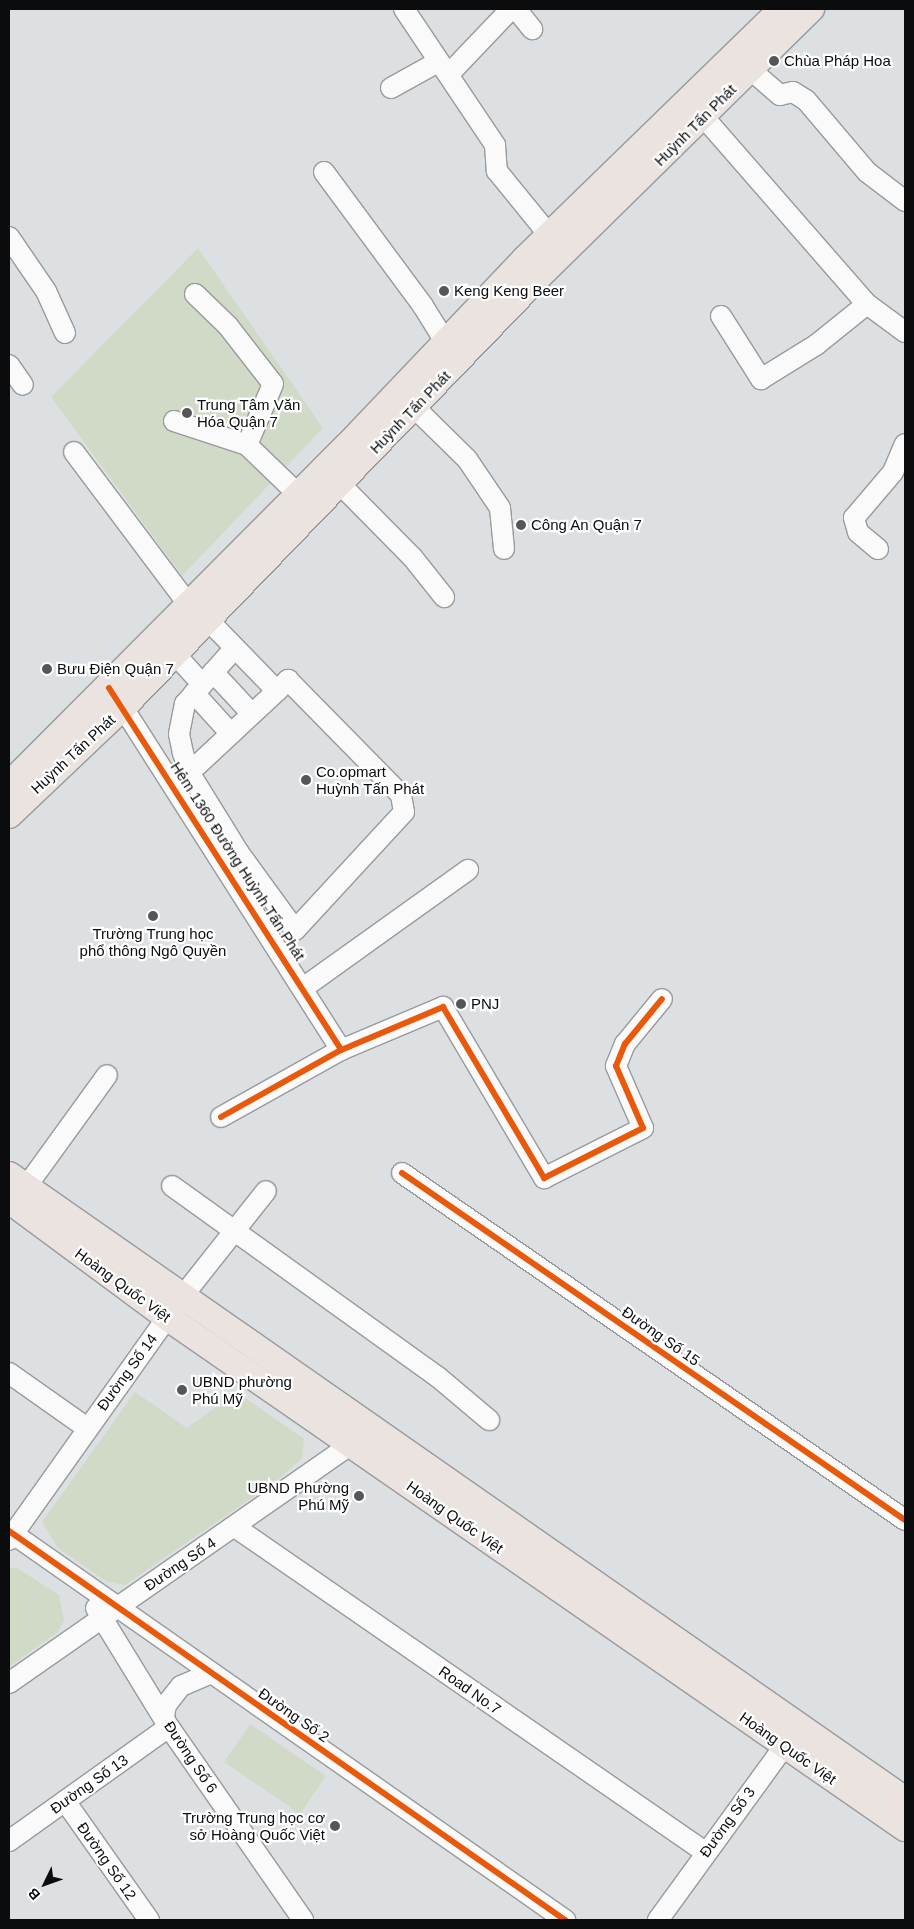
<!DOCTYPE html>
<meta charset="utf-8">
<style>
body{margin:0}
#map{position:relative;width:914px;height:1929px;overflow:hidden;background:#dde0e2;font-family:Helvetica,sans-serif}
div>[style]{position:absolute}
.green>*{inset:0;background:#d1dac7}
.roads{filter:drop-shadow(1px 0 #989a9b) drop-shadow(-1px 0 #989a9b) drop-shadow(0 1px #989a9b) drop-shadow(0 -1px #989a9b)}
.minor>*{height:20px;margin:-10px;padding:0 10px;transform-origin:10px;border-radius:10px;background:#fafafb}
.major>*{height:26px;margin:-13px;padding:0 13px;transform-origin:13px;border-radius:13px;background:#eae3e0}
.cycleway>*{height:6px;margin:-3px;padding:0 3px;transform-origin:3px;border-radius:3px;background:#e8590c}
.dots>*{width:14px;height:14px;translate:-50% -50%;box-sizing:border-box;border:2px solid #fff;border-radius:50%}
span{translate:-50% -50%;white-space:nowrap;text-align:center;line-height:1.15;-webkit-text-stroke:4.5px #fff;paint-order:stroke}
.poi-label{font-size:15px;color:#0b0c0e}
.left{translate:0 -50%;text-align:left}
.right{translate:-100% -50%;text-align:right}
.street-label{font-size:15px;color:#0b0c0e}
.frame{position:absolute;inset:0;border:10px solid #0b0c0e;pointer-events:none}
.north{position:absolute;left:20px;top:1859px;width:50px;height:50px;-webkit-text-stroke:4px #fff;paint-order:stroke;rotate:228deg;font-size:14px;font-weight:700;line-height:20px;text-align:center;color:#0b0c0e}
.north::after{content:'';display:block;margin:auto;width:18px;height:22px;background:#0b0c0e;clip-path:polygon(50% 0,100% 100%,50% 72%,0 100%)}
</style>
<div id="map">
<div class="green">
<div style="clip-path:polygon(198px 248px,323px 428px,182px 576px,51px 397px)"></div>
<div style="clip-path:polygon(135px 1392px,187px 1428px,237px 1392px,304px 1439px,302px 1458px,279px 1479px,125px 1585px,107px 1582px,58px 1548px,42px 1522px)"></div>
<div style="clip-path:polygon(9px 1568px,17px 1568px,59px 1595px,64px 1620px,58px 1632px,9px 1667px)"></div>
<div style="clip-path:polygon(250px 1724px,326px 1776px,300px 1814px,224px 1762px)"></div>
</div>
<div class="roads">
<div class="minor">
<div style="left:404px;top:9px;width:164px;rotate:56.2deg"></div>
<div style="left:495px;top:145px;width:26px;rotate:86deg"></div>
<div style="left:497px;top:171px;width:82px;rotate:50.9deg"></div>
<div style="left:516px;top:9px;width:26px;rotate:51deg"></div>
<div style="left:751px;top:70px;width:38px;rotate:41deg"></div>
<div style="left:780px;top:95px;width:13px;rotate:-13deg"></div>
<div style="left:793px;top:92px;width:15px;rotate:32deg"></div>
<div style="left:806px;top:100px;width:94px;rotate:49.7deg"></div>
<div style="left:867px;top:172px;width:48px;rotate:37.3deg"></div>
<div style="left:449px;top:74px;width:90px;rotate:-46.4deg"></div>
<div style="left:391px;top:88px;width:51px;rotate:-29.1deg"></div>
<div style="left:694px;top:106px;width:263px;rotate:48.9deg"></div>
<div style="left:867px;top:304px;width:47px;rotate:36.4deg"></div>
<div style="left:324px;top:172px;width:167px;rotate:53.5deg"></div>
<div style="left:423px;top:306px;width:44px;rotate:58.1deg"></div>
<div style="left:9px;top:237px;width:65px;rotate:55.6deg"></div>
<div style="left:46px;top:291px;width:46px;rotate:65.7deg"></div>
<div style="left:195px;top:294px;width:46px;rotate:44.1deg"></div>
<div style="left:228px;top:326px;width:73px;rotate:52.2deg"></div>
<div style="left:273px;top:384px;width:66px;rotate:113.1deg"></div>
<div style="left:721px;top:316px;width:75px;rotate:57.6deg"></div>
<div style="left:761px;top:379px;width:65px;rotate:-31.7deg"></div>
<div style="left:816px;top:345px;width:65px;rotate:-38.8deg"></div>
<div style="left:9px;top:365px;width:24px;rotate:55deg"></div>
<div style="left:414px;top:407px;width:74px;rotate:44.5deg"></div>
<div style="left:467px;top:459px;width:59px;rotate:56deg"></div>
<div style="left:500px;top:508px;width:41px;rotate:84.4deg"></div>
<div style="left:174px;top:421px;width:77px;rotate:18.2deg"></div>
<div style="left:247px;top:445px;width:72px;rotate:43.9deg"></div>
<div style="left:74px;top:452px;width:191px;rotate:53.1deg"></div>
<div style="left:340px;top:484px;width:104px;rotate:45.4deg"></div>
<div style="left:413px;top:558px;width:50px;rotate:51.5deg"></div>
<div style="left:878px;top:549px;width:26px;rotate:-140deg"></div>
<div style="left:858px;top:532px;width:15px;rotate:-106deg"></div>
<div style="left:854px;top:518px;width:60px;rotate:-49.7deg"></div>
<div style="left:893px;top:472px;width:30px;rotate:-67deg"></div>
<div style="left:207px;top:619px;width:100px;rotate:45.8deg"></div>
<div style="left:277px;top:691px;width:16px;rotate:-45deg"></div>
<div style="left:288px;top:680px;width:161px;rotate:45.5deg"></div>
<div style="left:401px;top:795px;width:17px;rotate:80deg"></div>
<div style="left:404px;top:812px;width:161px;rotate:132.7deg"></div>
<div style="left:295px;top:930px;width:95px;rotate:-126deg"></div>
<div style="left:239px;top:853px;width:89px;rotate:-121.7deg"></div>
<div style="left:192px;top:777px;width:26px;rotate:-111deg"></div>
<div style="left:183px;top:753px;width:19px;rotate:-102deg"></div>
<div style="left:179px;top:734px;width:31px;rotate:-79deg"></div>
<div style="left:185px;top:704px;width:74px;rotate:-48.3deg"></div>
<div style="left:174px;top:653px;width:42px;rotate:47.9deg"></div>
<div style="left:213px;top:672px;width:57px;rotate:47.1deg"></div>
<div style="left:194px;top:693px;width:55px;rotate:47.9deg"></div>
<div style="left:115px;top:695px;width:421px;rotate:57.5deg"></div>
<div style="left:190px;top:772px;width:119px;rotate:-43deg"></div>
<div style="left:303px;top:988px;width:203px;rotate:-35.6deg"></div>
<div style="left:221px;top:1117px;width:137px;rotate:-29.2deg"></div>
<div style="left:341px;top:1050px;width:111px;rotate:-22.9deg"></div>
<div style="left:443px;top:1007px;width:199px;rotate:59.4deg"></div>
<div style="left:544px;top:1178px;width:111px;rotate:-26.8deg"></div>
<div style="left:643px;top:1128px;width:68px;rotate:-113.5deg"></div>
<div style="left:616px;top:1066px;width:24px;rotate:-68deg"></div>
<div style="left:625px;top:1044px;width:58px;rotate:-50.6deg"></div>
<div style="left:402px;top:1173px;width:611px;rotate:34.6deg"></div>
<div style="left:172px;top:1186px;width:327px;rotate:35.7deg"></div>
<div style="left:438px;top:1377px;width:67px;rotate:40.1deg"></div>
<div style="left:26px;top:1187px;width:138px;rotate:-54.1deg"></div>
<div style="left:9px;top:1373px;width:95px;rotate:35.2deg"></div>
<div style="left:235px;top:1527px;width:571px;rotate:34.66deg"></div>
<div style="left:9px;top:1531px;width:679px;rotate:34.98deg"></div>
<div style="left:9px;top:1540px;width:298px;rotate:-54.6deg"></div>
<div style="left:182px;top:1297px;width:135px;rotate:-51.6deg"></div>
<div style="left:96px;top:1608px;width:140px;rotate:58.5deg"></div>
<div style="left:169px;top:1727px;width:235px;rotate:55.2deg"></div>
<div style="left:9px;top:1683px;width:417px;rotate:-34.9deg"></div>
<div style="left:164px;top:1717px;width:12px;rotate:-81deg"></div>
<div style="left:166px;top:1705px;width:24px;rotate:-52deg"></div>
<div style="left:181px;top:1686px;width:33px;rotate:-23deg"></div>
<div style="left:65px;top:1801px;width:146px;rotate:54.8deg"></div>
<div style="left:9px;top:1841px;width:196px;rotate:-35.5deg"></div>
<div style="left:658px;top:1920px;width:230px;rotate:-54deg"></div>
</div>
<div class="major">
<div style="left:9px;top:785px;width:480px;rotate:-45.1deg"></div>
<div style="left:348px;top:445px;width:257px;rotate:-46.4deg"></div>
<div style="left:525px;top:259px;width:359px;rotate:-44.2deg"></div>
<div style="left:9px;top:815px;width:158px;rotate:-43.5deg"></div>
<div style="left:124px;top:706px;width:596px;rotate:-46.02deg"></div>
<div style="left:538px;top:277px;width:383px;rotate:-44.5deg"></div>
<div style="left:9px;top:1175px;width:1092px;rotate:34.9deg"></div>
<div style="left:9px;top:1200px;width:197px;rotate:36.5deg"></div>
<div style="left:167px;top:1317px;width:898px;rotate:34.7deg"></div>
</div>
</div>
<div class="cycleway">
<div style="left:109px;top:688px;width:430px;rotate:57.3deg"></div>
<div style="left:221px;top:1117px;width:137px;rotate:-29.2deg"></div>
<div style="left:341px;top:1050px;width:111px;rotate:-22.9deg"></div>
<div style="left:443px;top:1007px;width:199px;rotate:59.4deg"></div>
<div style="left:544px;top:1178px;width:111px;rotate:-26.8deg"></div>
<div style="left:643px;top:1128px;width:68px;rotate:-113.5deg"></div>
<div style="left:616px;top:1066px;width:24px;rotate:-68deg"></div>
<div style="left:625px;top:1044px;width:58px;rotate:-50.6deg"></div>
<div style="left:402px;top:1173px;width:611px;rotate:34.6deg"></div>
<div style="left:9px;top:1531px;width:679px;rotate:34.98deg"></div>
</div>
<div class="dots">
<div style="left:774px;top:61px;background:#545658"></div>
<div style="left:444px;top:291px;background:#545658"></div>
<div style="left:187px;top:413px;background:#545658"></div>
<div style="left:521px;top:525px;background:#545658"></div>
<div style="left:47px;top:669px;background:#545658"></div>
<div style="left:306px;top:780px;background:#545658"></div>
<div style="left:153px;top:916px;background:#545658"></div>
<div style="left:461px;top:1004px;background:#545658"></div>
<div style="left:182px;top:1390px;background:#545658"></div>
<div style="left:359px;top:1496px;background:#545658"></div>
<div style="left:335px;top:1826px;background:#545658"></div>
</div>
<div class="poi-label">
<span class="left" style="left:784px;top:61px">Chùa Pháp Hoa</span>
<span class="left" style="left:454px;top:291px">Keng Keng Beer</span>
<span class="left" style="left:197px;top:413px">Trung Tâm Văn<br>Hóa Quận 7</span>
<span class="left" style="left:531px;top:525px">Công An Quận 7</span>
<span class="left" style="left:57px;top:669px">Bưu Điện Quận 7</span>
<span class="left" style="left:316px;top:780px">Co.opmart<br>Huỳnh Tấn Phát</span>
<span style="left:153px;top:942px">Trường Trung học<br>phổ thông Ngô Quyền</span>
<span class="left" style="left:471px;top:1004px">PNJ</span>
<span class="left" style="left:192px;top:1390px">UBND phường<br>Phú Mỹ</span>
<span class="right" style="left:349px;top:1496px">UBND Phường<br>Phú Mỹ</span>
<span class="right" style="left:325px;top:1826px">Trường Trung học cơ<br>sở Hoàng Quốc Việt</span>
</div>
<div class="street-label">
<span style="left:695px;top:125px;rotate:-45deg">Huỳnh Tấn Phát</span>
<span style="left:410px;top:412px;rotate:-46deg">Huỳnh Tấn Phát</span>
<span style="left:73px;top:754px;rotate:-43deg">Huỳnh Tấn Phát</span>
<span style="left:238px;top:861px;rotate:57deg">Hẻm 1360 Đường Huỳnh Tấn Phát</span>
<span style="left:123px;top:1285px;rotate:36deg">Hoàng Quốc Việt</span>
<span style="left:661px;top:1336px;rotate:35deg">Đường Số 15</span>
<span style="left:127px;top:1372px;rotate:-54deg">Đường Số 14</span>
<span style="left:455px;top:1517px;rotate:35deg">Hoàng Quốc Việt</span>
<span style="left:180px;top:1564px;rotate:-34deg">Đường Số 4</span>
<span style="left:470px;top:1690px;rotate:35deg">Road No.7</span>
<span style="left:294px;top:1715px;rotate:35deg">Đường Số 2</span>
<span style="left:788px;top:1748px;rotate:35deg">Hoàng Quốc Việt</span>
<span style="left:191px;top:1757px;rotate:56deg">Đường Số 6</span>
<span style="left:89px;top:1784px;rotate:-35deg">Đường Số 13</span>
<span style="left:727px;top:1822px;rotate:-54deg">Đường Số 3</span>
<span style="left:107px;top:1861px;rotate:55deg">Đường Số 12</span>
</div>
<div class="frame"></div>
<div class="north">B</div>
</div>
